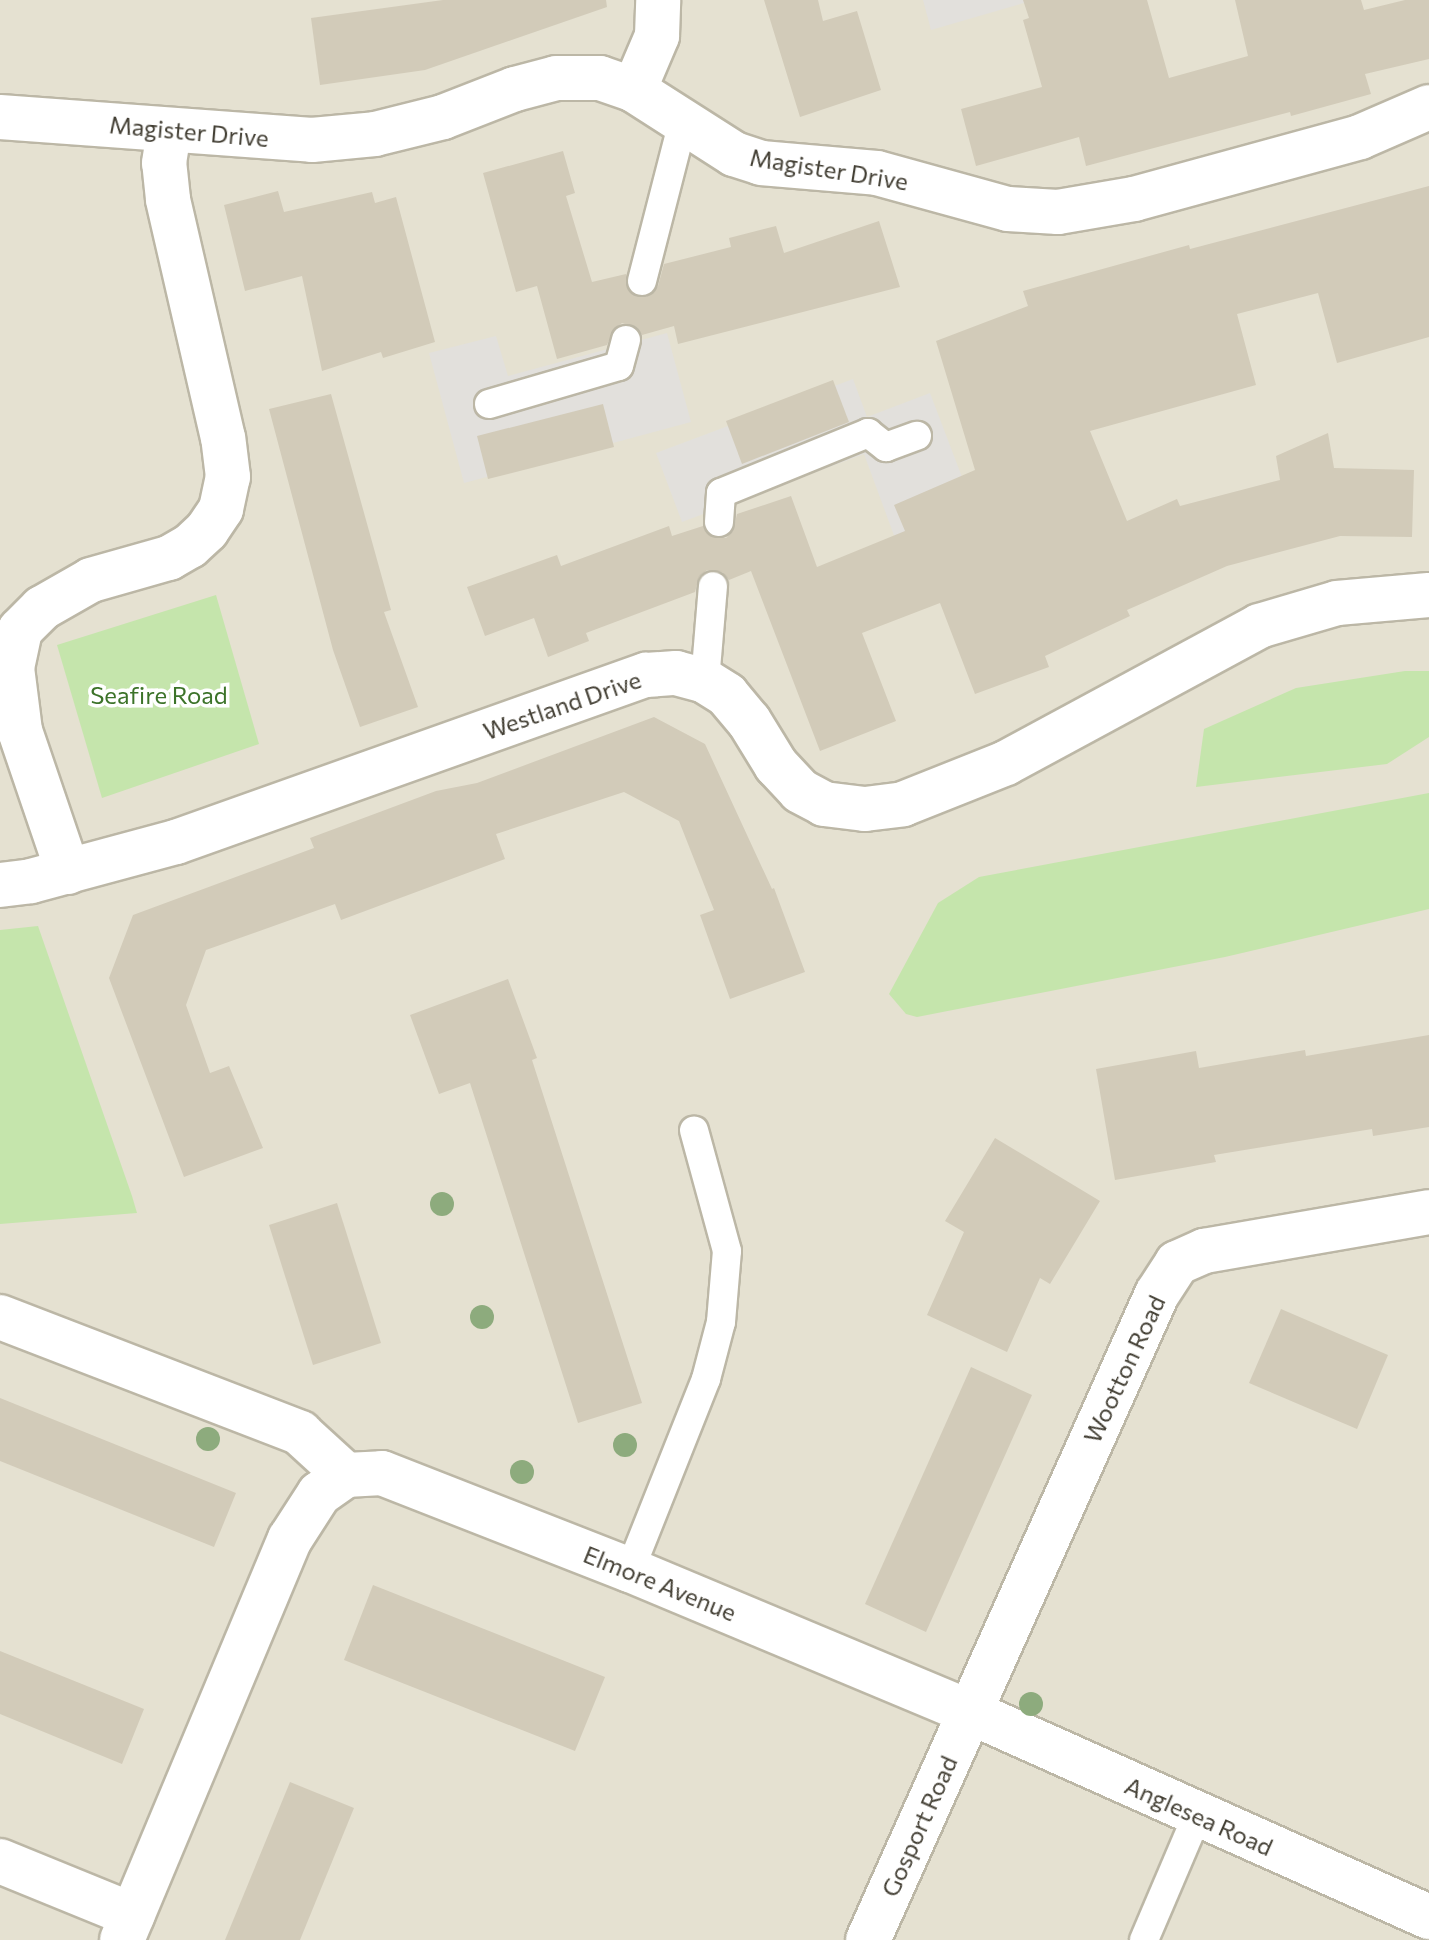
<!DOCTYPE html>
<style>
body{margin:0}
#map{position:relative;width:1429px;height:1940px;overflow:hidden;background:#f1efe3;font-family:Commissioner,sans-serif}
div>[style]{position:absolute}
.residential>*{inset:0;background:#e5e1d1}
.green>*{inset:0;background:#c5e5ac}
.parking>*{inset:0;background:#e2e0dc}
.building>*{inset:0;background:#d2cbb9}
.roads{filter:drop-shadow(2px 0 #bcb7a6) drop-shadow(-2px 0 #bcb7a6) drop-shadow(0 2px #bcb7a6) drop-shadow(0 -2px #bcb7a6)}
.lane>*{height:28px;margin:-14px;padding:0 14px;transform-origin:14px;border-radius:14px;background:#fff}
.street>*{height:44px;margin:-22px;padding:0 22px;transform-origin:22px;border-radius:22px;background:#fff}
.trees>*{width:24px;height:24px;margin:-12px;border-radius:50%;background:#8dab7d}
span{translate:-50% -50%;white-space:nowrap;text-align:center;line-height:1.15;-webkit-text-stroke:7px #fff;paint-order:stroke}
.street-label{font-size:24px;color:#433f34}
.park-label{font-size:24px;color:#3c7329}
</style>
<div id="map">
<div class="residential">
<div style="clip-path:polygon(0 0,1429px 0,1429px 1940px,0 1940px)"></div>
</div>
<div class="green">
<div style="clip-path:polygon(216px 595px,259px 744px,102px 798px,57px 645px)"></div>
<div style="clip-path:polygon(1405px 671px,1429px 671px,1429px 737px,1387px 764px,1196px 787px,1204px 729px,1296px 688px)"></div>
<div style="clip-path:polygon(1429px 793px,1429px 909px,1225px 957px,917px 1017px,906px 1014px,889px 994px,938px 903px,979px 877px)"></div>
<div style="clip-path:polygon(38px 926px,132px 1196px,137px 1213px,0 1224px,0 930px)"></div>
</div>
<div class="parking">
<div style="clip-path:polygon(923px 0,1034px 0,931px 30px)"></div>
<div style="clip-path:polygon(667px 333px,691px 422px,464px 483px,429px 353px,496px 336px,508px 376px)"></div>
<div style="clip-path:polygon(853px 379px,867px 417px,930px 393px,978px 519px,899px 549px,864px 454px,682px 522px,656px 453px)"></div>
</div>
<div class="building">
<div style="clip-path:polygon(443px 0,606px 0,607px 7px,425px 70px,320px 85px,311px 18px)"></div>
<div style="clip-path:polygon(764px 0,818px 0,823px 21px,857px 11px,881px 90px,800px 117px)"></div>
<div style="clip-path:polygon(1023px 0,1147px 0,1169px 78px,1248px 56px,1235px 0,1361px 0,1364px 10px,1405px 0,1429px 0,1429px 59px,1365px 74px,1371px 94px,1291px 116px,1290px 112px,1086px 166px,1079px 137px,976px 166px,961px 109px,1042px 87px,1023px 20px,1029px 18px)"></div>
<div style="clip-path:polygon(563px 151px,575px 193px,566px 196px,592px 282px,626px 274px,630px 293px,646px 297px,658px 286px,664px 264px,731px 247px,729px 238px,776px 226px,784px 253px,879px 221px,900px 287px,678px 344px,674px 326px,642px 335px,637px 328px,622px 323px,614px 329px,607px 345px,557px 359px,537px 286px,516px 292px,483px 173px)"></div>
<div style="clip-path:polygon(1429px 186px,1429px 337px,1337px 363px,1318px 293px,1237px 314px,1256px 385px,1090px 431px,1127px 521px,1177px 499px,1180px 506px,1280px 480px,1276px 456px,1328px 433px,1334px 468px,1414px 470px,1412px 537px,1340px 536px,1227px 566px,1127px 610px,1130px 616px,1045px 656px,1049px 667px,975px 694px,940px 603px,862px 633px,896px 721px,820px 751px,751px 571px,729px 580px,722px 572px,707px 570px,699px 577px,695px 592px,586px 633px,589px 641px,548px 657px,534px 618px,485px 636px,467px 587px,557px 555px,561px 566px,669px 526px,672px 536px,703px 526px,710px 536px,726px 538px,733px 531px,737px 514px,791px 496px,817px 567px,905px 531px,894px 505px,975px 470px,936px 341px,1028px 306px,1023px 291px,1189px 245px,1190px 249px)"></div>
<div style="clip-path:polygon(278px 191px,284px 212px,372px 192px,375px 203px,396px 197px,435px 342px,383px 358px,381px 352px,322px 371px,302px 276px,245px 291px,224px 205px)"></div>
<div style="clip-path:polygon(833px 380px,849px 422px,742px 464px,726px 421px)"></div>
<div style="clip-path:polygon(331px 394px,391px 610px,384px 612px,418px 707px,360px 727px,333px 650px,269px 409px)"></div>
<div style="clip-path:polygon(603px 404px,614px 447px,488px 479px,477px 436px)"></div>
<div style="clip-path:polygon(654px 717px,705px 744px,772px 889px,774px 888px,805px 972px,730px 999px,700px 915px,714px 910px,679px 821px,624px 792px,496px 834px,505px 859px,341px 920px,335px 904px,206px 950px,186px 1005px,210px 1073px,229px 1066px,263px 1148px,184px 1177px,109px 978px,133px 915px,314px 848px,310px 838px,436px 791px,477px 783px)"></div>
<div style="clip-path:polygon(508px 979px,537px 1058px,532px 1060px,642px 1403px,578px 1423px,470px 1083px,439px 1094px,410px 1015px)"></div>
<div style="clip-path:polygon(1429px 1035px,1429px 1127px,1373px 1136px,1372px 1129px,1214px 1155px,1216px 1162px,1115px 1180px,1096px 1069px,1196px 1051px,1199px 1068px,1305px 1050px,1306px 1056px)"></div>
<div style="clip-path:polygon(995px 1138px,1100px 1201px,1050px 1284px,1040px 1278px,1007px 1352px,927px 1315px,964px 1232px,945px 1221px)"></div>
<div style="clip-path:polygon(337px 1203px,381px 1343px,313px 1365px,269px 1225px)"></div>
<div style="clip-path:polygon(1281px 1309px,1388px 1355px,1357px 1429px,1249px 1383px)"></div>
<div style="clip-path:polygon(971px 1367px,1032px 1395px,926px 1632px,865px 1604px)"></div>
<div style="clip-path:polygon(0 1398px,236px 1493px,214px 1547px,0 1461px)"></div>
<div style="clip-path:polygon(373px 1585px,605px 1677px,575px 1751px,344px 1660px)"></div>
<div style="clip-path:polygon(0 1651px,144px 1709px,122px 1764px,0 1714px)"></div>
<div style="clip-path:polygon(290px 1782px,354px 1808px,300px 1940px,225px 1940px)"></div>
</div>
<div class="roads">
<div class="lane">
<div style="left:642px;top:281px;width:165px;rotate:-75.6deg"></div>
<div style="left:489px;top:404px;width:135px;rotate:-16.3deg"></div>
<div style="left:619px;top:366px;width:27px;rotate:-75deg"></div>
<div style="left:719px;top:522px;width:29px;rotate:-86deg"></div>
<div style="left:721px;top:493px;width:159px;rotate:-22.2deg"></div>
<div style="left:868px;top:433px;width:23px;rotate:38deg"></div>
<div style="left:886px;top:447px;width:33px;rotate:-20deg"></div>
<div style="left:705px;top:681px;width:95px;rotate:-85.2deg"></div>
<div style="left:630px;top:1570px;width:206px;rotate:-68.3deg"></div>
<div style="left:706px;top:1379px;width:59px;rotate:-75.3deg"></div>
<div style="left:721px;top:1322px;width:71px;rotate:-85.2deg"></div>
<div style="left:727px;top:1251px;width:125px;rotate:-105.3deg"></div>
<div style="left:1144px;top:1940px;width:135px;rotate:-66.9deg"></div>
</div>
<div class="street">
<div style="left:634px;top:90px;width:59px;rotate:-66.9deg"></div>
<div style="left:657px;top:36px;width:36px;rotate:-88deg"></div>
<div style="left:0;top:117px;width:313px;rotate:4.2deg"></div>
<div style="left:312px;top:140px;width:63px;rotate:-5.4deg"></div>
<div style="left:375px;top:134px;width:70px;rotate:-14deg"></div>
<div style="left:443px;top:117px;width:77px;rotate:-21.3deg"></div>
<div style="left:515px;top:89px;width:42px;rotate:-15deg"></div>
<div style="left:556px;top:78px;width:44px"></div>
<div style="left:600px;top:78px;width:36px;rotate:19deg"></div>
<div style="left:634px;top:90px;width:119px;rotate:32.6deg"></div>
<div style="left:734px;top:154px;width:28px;rotate:18deg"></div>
<div style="left:761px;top:163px;width:116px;rotate:4.9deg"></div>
<div style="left:877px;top:173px;width:136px;rotate:15.4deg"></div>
<div style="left:1008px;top:209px;width:50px;rotate:3.4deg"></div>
<div style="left:1058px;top:212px;width:77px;rotate:-9.7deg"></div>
<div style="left:1134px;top:199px;width:234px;rotate:-15.3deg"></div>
<div style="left:1360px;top:137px;width:75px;rotate:-23.5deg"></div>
<div style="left:68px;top:872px;width:149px;rotate:-108.8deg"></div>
<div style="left:20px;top:731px;width:64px;rotate:-97.2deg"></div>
<div style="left:12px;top:668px;width:39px;rotate:-78deg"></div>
<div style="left:20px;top:630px;width:31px;rotate:-45deg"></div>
<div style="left:42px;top:608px;width:56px;rotate:-29.7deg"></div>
<div style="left:91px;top:580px;width:81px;rotate:-15.8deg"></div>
<div style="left:169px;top:558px;width:24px;rotate:-30deg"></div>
<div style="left:190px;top:546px;width:23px;rotate:-43deg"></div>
<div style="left:207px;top:530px;width:25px;rotate:-56deg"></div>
<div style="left:221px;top:509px;width:33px;rotate:-78deg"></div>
<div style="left:228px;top:477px;width:39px;rotate:-97deg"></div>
<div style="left:223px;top:438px;width:245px;rotate:-103deg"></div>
<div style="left:168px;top:199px;width:36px;rotate:-96deg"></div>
<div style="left:164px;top:163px;width:32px;rotate:-81deg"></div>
<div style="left:0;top:885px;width:31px;rotate:-7deg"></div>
<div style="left:31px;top:881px;width:150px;rotate:-15.1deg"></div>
<div style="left:176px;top:842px;width:499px;rotate:-19.6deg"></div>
<div style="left:646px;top:675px;width:30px;rotate:-4deg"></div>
<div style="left:676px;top:673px;width:30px;rotate:15deg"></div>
<div style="left:705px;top:681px;width:26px;rotate:32deg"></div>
<div style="left:727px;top:695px;width:34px;rotate:50deg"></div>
<div style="left:749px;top:721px;width:52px;rotate:58.5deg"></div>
<div style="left:776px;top:765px;width:35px;rotate:47deg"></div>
<div style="left:800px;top:791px;width:27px;rotate:28deg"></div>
<div style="left:824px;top:804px;width:41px;rotate:7deg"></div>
<div style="left:865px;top:809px;width:38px;rotate:-7deg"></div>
<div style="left:903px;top:804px;width:111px;rotate:-21.7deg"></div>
<div style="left:1006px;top:763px;width:288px;rotate:-28.4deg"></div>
<div style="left:1259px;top:626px;width:81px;rotate:-16.4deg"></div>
<div style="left:1337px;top:603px;width:92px;rotate:-5deg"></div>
<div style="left:0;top:1317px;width:322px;rotate:21.1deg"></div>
<div style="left:300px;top:1433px;width:62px;rotate:42.4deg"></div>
<div style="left:0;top:1861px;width:143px;rotate:22.2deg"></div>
<div style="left:122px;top:1940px;width:435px;rotate:-67.3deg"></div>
<div style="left:290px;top:1539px;width:54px;rotate:-57.2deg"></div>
<div style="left:319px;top:1494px;width:33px;rotate:-35deg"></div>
<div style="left:346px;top:1475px;width:36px;rotate:-3deg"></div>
<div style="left:382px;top:1473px;width:266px;rotate:21.4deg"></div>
<div style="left:630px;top:1570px;width:368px;rotate:22.7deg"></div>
<div style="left:970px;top:1712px;width:503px;rotate:24.07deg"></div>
<div style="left:868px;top:1940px;width:708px;rotate:-65.9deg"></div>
<div style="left:1157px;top:1294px;width:37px;rotate:-57deg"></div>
<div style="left:1177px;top:1263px;width:30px;rotate:-24deg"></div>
<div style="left:1204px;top:1251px;width:228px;rotate:-9.8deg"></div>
</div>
</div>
<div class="trees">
<div style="left:442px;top:1204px"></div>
<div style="left:482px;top:1317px"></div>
<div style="left:208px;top:1439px"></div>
<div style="left:625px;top:1445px"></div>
<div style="left:522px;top:1472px"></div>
<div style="left:1031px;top:1704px"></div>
</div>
<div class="street-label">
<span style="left:189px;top:131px;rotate:5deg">Magister Drive</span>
<span style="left:829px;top:169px;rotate:9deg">Magister Drive</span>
<span style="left:562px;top:705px;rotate:-19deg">Westland Drive</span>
<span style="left:1124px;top:1369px;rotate:-65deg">Wootton Road</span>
<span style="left:660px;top:1583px;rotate:22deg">Elmore Avenue</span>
<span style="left:1199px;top:1816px;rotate:24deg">Anglesea Road</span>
<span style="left:919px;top:1826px;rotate:-66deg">Gosport Road</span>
</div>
<div class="park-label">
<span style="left:159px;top:695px">Seafire Road</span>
</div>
</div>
